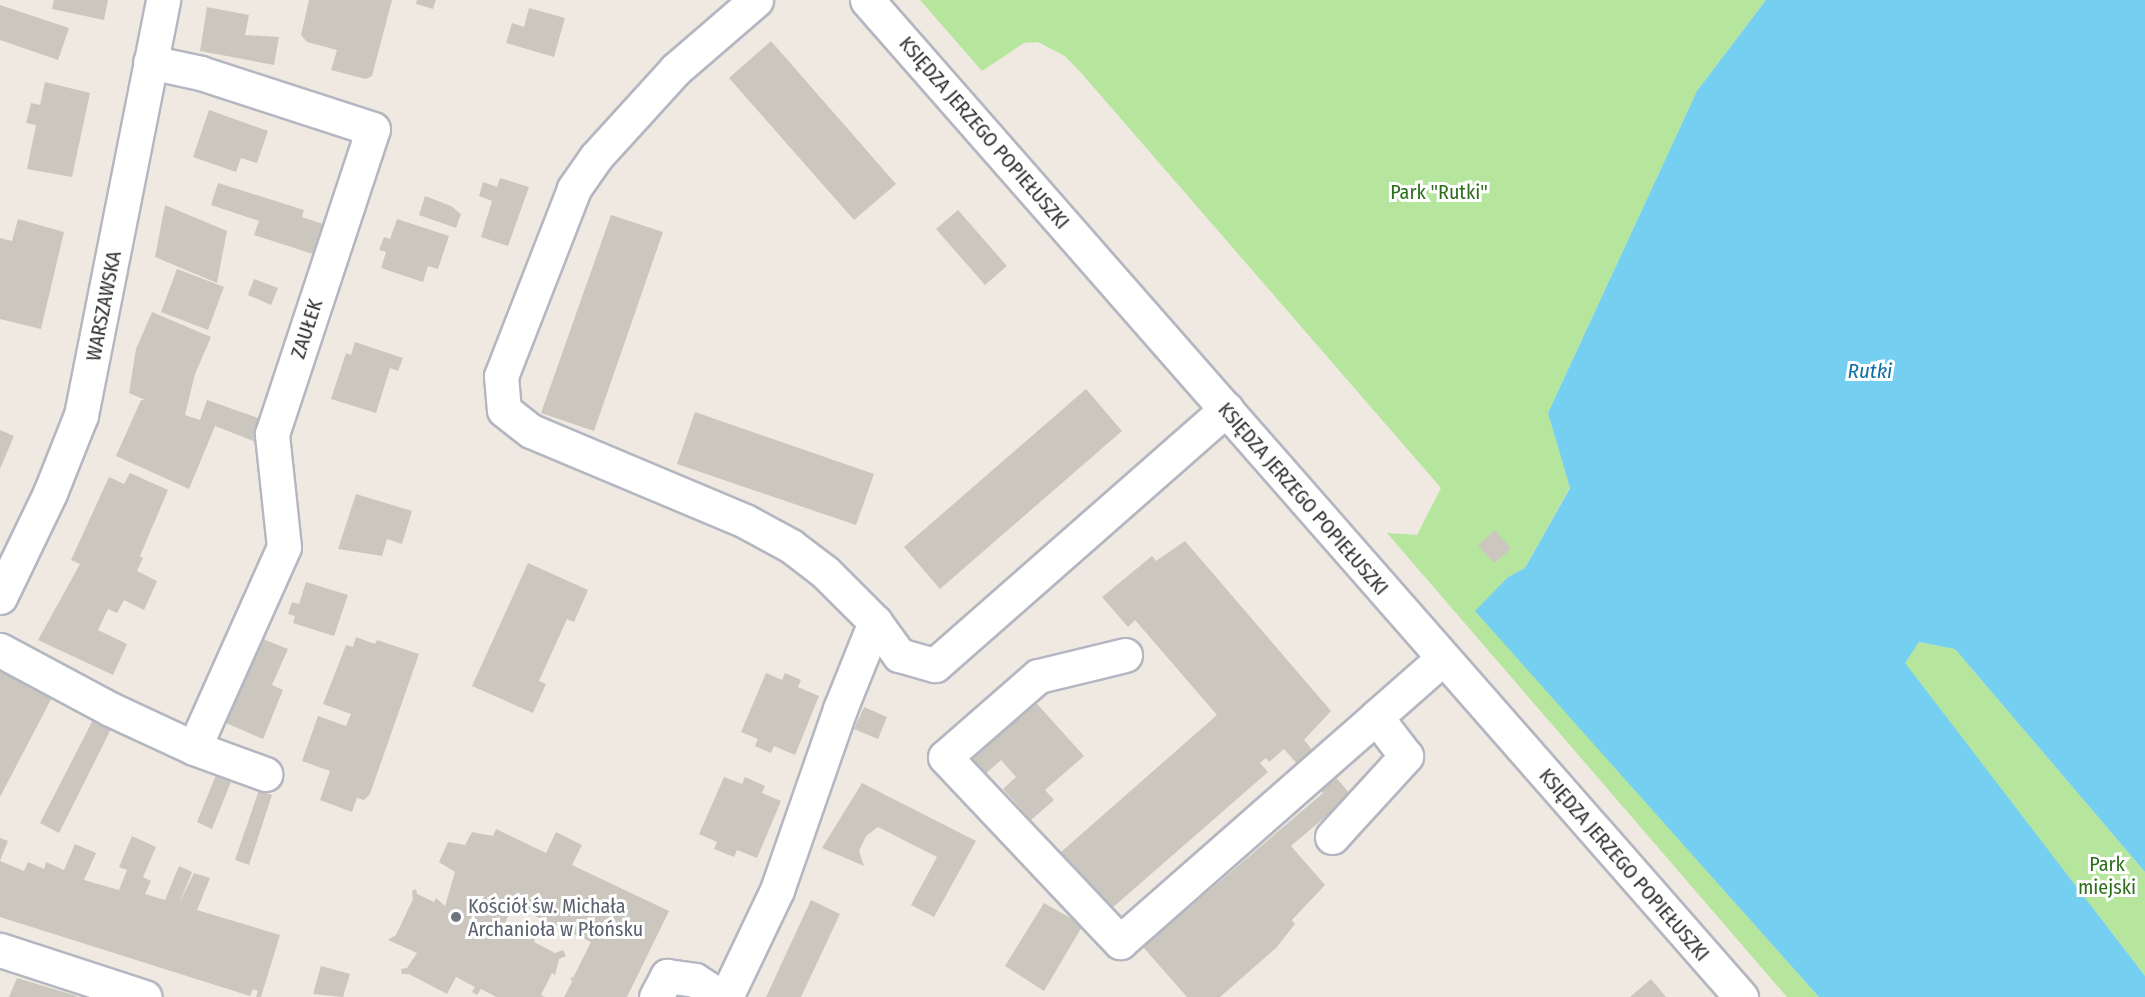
<!DOCTYPE html>
<meta charset="utf-8">
<style>
body{margin:0}
#map{position:relative;width:2145px;height:997px;overflow:hidden;background:#efe9e1;font-family:"Fira Sans Condensed",sans-serif}
div>[style]{position:absolute}
.green>*{inset:0;background:#b6e59e}
.water>*{inset:0;background:#75cff0}
.building>*{inset:0;background:#cbc7bf}
.roads{filter:drop-shadow(2px 0 #b4b7c1) drop-shadow(-2px 0 #b4b7c1) drop-shadow(0 2px #b4b7c1) drop-shadow(0 -2px #b4b7c1)}
.minor>*{height:33px;margin:-16.5px;padding:0 16.5px;transform-origin:16.5px;border-radius:16.5px;background:#fff}
.dots>*{width:16px;height:16px;translate:-50% -50%;box-sizing:border-box;border:3px solid #fff;border-radius:50%}
span{translate:-50% -50%;white-space:nowrap;text-align:center;line-height:1.15;-webkit-text-stroke:6px #fff;paint-order:stroke}
.street-label{font-size:20px;color:#2e2e2e}
.park-label{font-size:20px;color:#2c6e1b}
.worship-label{font-size:20px;color:#5b616d}
.left{translate:0 -50%;text-align:left}
.water-label{font-size:21px;color:#0d6fa3;font-style:italic}
</style>
<div id="map">
<div class="green">
<div style="clip-path:polygon(920px 0,1766px 0,1697px 91px,1548px 413px,1570px 487px,1525px 568px,1508px 577px,1476px 611px,1819px 997px,1787px 997px,1387px 533px,1417px 535px,1441px 488px,1083px 75px,1065px 56px,1038px 42px,1024px 43px,982px 71px)"></div>
<div style="clip-path:polygon(1919px 642px,1955px 649px,2145px 872px,2145px 976px,1904px 663px)"></div>
</div>
<div class="water">
<div style="clip-path:polygon(1766px 0,2145px 0,2145px 872px,1955px 649px,1919px 642px,1905px 663px,2145px 976px,2145px 997px,1819px 997px,1475px 611px,1508px 577px,1525px 568px,1570px 488px,1548px 413px,1697px 91px)"></div>
</div>
<div class="building">
<div style="clip-path:polygon(54px 0,108px 0,104px 20px,52px 9px)"></div>
<div style="clip-path:polygon(309px 0,392px 0,372px 76px,366px 79px,331px 70px,337px 50px,307px 42px,301px 35px)"></div>
<div style="clip-path:polygon(417px 0,436px 0,433px 9px,416px 4px)"></div>
<div style="clip-path:polygon(0 5px,69px 28px,58px 60px,0 40px)"></div>
<div style="clip-path:polygon(207px 7px,249px 15px,245px 35px,279px 37px,274px 65px,200px 51px)"></div>
<div style="clip-path:polygon(529px 8px,565px 18px,554px 57px,506px 43px,512px 23px,524px 27px)"></div>
<div style="clip-path:polygon(771px 41px,896px 184px,854px 220px,729px 78px)"></div>
<div style="clip-path:polygon(45px 82px,90px 93px,72px 177px,27px 169px,36px 125px,26px 123px,31px 103px,40px 105px)"></div>
<div style="clip-path:polygon(209px 110px,268px 131px,257px 163px,241px 158px,236px 172px,193px 157px)"></div>
<div style="clip-path:polygon(500px 178px,529px 187px,508px 246px,481px 237px,492px 201px,479px 196px,483px 182px,497px 187px)"></div>
<div style="clip-path:polygon(218px 183px,304px 210px,302px 217px,329px 226px,319px 256px,254px 235px,259px 221px,211px 205px)"></div>
<div style="clip-path:polygon(425px 196px,451px 206px,461px 214px,456px 228px,419px 215px)"></div>
<div style="clip-path:polygon(165px 205px,227px 231px,217px 283px,155px 257px)"></div>
<div style="clip-path:polygon(958px 210px,1007px 266px,985px 285px,936px 229px)"></div>
<div style="clip-path:polygon(611px 215px,663px 232px,594px 431px,541px 413px)"></div>
<div style="clip-path:polygon(18px 219px,64px 232px,41px 329px,0 319px,0 238px,12px 241px)"></div>
<div style="clip-path:polygon(397px 219px,449px 236px,438px 269px,428px 266px,423px 282px,381px 268px,386px 252px,379px 250px,384px 237px,390px 239px)"></div>
<div style="clip-path:polygon(177px 269px,224px 287px,208px 330px,161px 312px)"></div>
<div style="clip-path:polygon(254px 279px,278px 288px,271px 305px,248px 295px)"></div>
<div style="clip-path:polygon(152px 312px,211px 337px,195px 374px,185px 415px,200px 420px,207px 400px,264px 420px,256px 442px,215px 426px,189px 489px,116px 456px,141px 400px,145px 400px,129px 393px,136px 349px)"></div>
<div style="clip-path:polygon(355px 342px,403px 358px,398px 371px,390px 368px,376px 413px,331px 399px,346px 353px,351px 355px)"></div>
<div style="clip-path:polygon(1086px 389px,1122px 431px,940px 589px,904px 547px)"></div>
<div style="clip-path:polygon(695px 412px,874px 474px,856px 525px,677px 464px)"></div>
<div style="clip-path:polygon(0 430px,14px 436px,0 469px)"></div>
<div style="clip-path:polygon(130px 473px,168px 490px,140px 556px,143px 558px,137px 571px,157px 581px,144px 610px,124px 600px,117px 613px,108px 609px,98px 630px,127px 644px,113px 675px,38px 640px,80px 564px,71px 560px,109px 477px,124px 484px)"></div>
<div style="clip-path:polygon(356px 494px,412px 511px,402px 544px,387px 539px,382px 556px,338px 549px)"></div>
<div style="clip-path:polygon(1495px 530px,1511px 549px,1494px 563px,1478px 545px)"></div>
<div style="clip-path:polygon(1185px 541px,1331px 711px,1304px 740px,1351px 795px,1291px 846px,1325px 885px,1292px 920px,1295px 924px,1276px 948px,1220px 997px,1187px 997px,1143px 947px,1323px 793px,1284px 749px,1269px 762px,1266px 758px,1260px 763px,1268px 772px,1111px 909px,1061px 852px,1217px 715px,1135px 620px,1128px 627px,1102px 597px,1152px 556px,1156px 561px)"></div>
<div style="clip-path:polygon(528px 563px,588px 590px,574px 622px,567px 619px,539px 681px,546px 684px,533px 713px,472px 686px)"></div>
<div style="clip-path:polygon(306px 582px,348px 595px,334px 636px,293px 623px,295px 616px,288px 614px,292px 602px,299px 604px)"></div>
<div style="clip-path:polygon(356px 637px,375px 644px,377px 640px,419px 654px,370px 794px,364px 800px,357px 798px,352px 812px,320px 800px,330px 771px,302px 761px,318px 716px,346px 726px,351px 714px,323px 704px,346px 645px,353px 647px)"></div>
<div style="clip-path:polygon(263px 639px,288px 649px,272px 685px,283px 690px,263px 739px,226px 723px)"></div>
<div style="clip-path:polygon(3px 663px,56px 690px,0 797px,0 669px)"></div>
<div style="clip-path:polygon(766px 673px,782px 680px,785px 673px,801px 680px,798px 687px,819px 696px,795px 755px,774px 746px,771px 753px,755px 746px,758px 739px,741px 732px)"></div>
<div style="clip-path:polygon(1029px 695px,1084px 756px,1045px 790px,1054px 800px,1031px 820px,1003px 789px,1016px 777px,1001px 760px,983px 776px,963px 753px)"></div>
<div style="clip-path:polygon(864px 707px,887px 717px,878px 739px,854px 729px)"></div>
<div style="clip-path:polygon(97px 712px,115px 721px,59px 833px,40px 823px)"></div>
<div style="clip-path:polygon(220px 765px,235px 772px,212px 829px,197px 822px)"></div>
<div style="clip-path:polygon(724px 777px,742px 784px,745px 777px,765px 786px,762px 793px,781px 801px,757px 858px,737px 850px,734px 857px,714px 849px,717px 842px,699px 834px)"></div>
<div style="clip-path:polygon(862px 783px,976px 841px,934px 917px,911px 905px,937px 857px,878px 827px,866px 836px,859px 851px,864px 866px,822px 848px)"></div>
<div style="clip-path:polygon(259px 790px,272px 795px,249px 865px,235px 860px)"></div>
<div style="clip-path:polygon(496px 829px,546px 853px,556px 832px,582px 845px,572px 865px,669px 911px,627px 997px,564px 997px,572px 982px,570px 977px,573px 978px,591px 942px,513px 906px,503px 927px,528px 939px,530px 934px,536px 937px,534px 942px,555px 953px,563px 950px,566px 956px,559px 959px,555px 975px,552px 973px,541px 995px,545px 997px,496px 997px,481px 989px,477px 995px,472px 992px,475px 987px,456px 977px,447px 994px,409px 974px,402px 974px,401px 969px,407px 968px,417px 953px,388px 940px,396px 935px,413px 899px,412px 891px,416px 889px,417px 894px,434px 902px,436px 898px,445px 906px,455px 872px,439px 862px,448px 842px,465px 845px,472px 832px,493px 836px)"></div>
<div style="clip-path:polygon(132px 836px,156px 847px,143px 877px,151px 881px,145px 894px,165px 900px,179px 866px,192px 872px,179px 904px,194px 873px,210px 878px,197px 910px,280px 935px,261px 997px,256px 997px,258px 991px,253px 989px,250px 996px,0 917px,0 861px,24px 871px,28px 862px,44px 869px,46px 862px,64px 870px,75px 844px,96px 853px,84px 880px,119px 890px,127px 870px,119px 867px)"></div>
<div style="clip-path:polygon(0 838px,8px 841px,0 861px)"></div>
<div style="clip-path:polygon(811px 900px,840px 914px,801px 997px,766px 997px)"></div>
<div style="clip-path:polygon(1044px 903px,1083px 925px,1044px 991px,1005px 966px)"></div>
<div style="clip-path:polygon(321px 966px,350px 974px,343px 997px,313px 994px)"></div>
<div style="clip-path:polygon(17px 978px,77px 996px,77px 997px,9px 997px)"></div>
<div style="clip-path:polygon(1651px 979px,1666px 997px,1630px 997px)"></div>
</div>
<div class="roads">
<div class="minor">
<div style="left:756px;top:0;width:106px;rotate:139.2deg"></div>
<div style="left:676px;top:69px;width:119px;rotate:132.3deg"></div>
<div style="left:596px;top:157px;width:39px;rotate:125deg"></div>
<div style="left:574px;top:189px;width:201px;rotate:111.3deg"></div>
<div style="left:501px;top:376px;width:34px;rotate:85deg"></div>
<div style="left:504px;top:410px;width:34px;rotate:38deg"></div>
<div style="left:531px;top:431px;width:232px;rotate:22.8deg"></div>
<div style="left:745px;top:521px;width:52px;rotate:28.5deg"></div>
<div style="left:791px;top:546px;width:43px;rotate:37.4deg"></div>
<div style="left:825px;top:572px;width:71px;rotate:45deg"></div>
<div style="left:875px;top:622px;width:41px;rotate:54deg"></div>
<div style="left:899px;top:655px;width:37px;rotate:16deg"></div>
<div style="left:935px;top:665px;width:388px;rotate:-41.3deg"></div>
<div style="left:867px;top:0;width:1326px;rotate:48.76deg"></div>
<div style="left:0;top:597px;width:115px;rotate:-64.3deg"></div>
<div style="left:50px;top:493px;width:84px;rotate:-68.3deg"></div>
<div style="left:81px;top:415px;width:423px;rotate:-78.8deg"></div>
<div style="left:0;top:650px;width:125px;rotate:28.2deg"></div>
<div style="left:110px;top:709px;width:93px;rotate:24.9deg"></div>
<div style="left:194px;top:748px;width:220px;rotate:-65.9deg"></div>
<div style="left:284px;top:547px;width:114px;rotate:-96.1deg"></div>
<div style="left:272px;top:434px;width:321px;rotate:-71.7deg"></div>
<div style="left:373px;top:129px;width:181px;rotate:-162deg"></div>
<div style="left:201px;top:73px;width:52px;rotate:-167.8deg"></div>
<div style="left:1125px;top:655px;width:89px;rotate:166.4deg"></div>
<div style="left:1038px;top:676px;width:123px;rotate:138.9deg"></div>
<div style="left:945px;top:757px;width:255px;rotate:46.6deg"></div>
<div style="left:1120px;top:942px;width:341px;rotate:-41.3deg"></div>
<div style="left:194px;top:748px;width:76px;rotate:20.1deg"></div>
<div style="left:1332px;top:837px;width:110px;rotate:-47.6deg"></div>
<div style="left:1406px;top:756px;width:49px;rotate:-127.6deg"></div>
<div style="left:1376px;top:717px;width:88px;rotate:-41.3deg"></div>
<div style="left:0;top:950px;width:152px;rotate:18deg"></div>
<div style="left:656px;top:997px;width:24px;rotate:-62deg"></div>
<div style="left:667px;top:976px;width:28px;rotate:8deg"></div>
<div style="left:695px;top:980px;width:31px;rotate:33deg"></div>
<div style="left:726px;top:997px;width:119px;rotate:-64.5deg"></div>
<div style="left:777px;top:890px;width:192px;rotate:-70.8deg"></div>
<div style="left:840px;top:709px;width:94px;rotate:-68.1deg"></div>
</div>
</div>
<div class="dots">
<div style="left:456px;top:917px;background:#6b7280"></div>
</div>
<div class="street-label">
<span style="left:984px;top:133px;rotate:49deg">KSIĘDZA JERZEGO POPIEŁUSZKI</span>
<span style="left:104px;top:306px;rotate:-79deg">WARSZAWSKA</span>
<span style="left:307px;top:329px;rotate:-72deg">ZAUŁEK</span>
<span style="left:1303px;top:499px;rotate:49deg">KSIĘDZA JERZEGO POPIEŁUSZKI</span>
<span style="left:1624px;top:865px;rotate:49deg">KSIĘDZA JERZEGO POPIEŁUSZKI</span>
</div>
<div class="park-label">
<span style="left:1439px;top:192px">Park "Rutki"</span>
<span style="left:2107px;top:876px">Park<br>miejski</span>
</div>
<div class="worship-label">
<span class="left" style="left:468px;top:918px">Kościół św. Michała<br>Archanioła w Płońsku</span>
</div>
<div class="water-label">
<span style="left:1870px;top:371px">Rutki</span>
</div>
</div>
